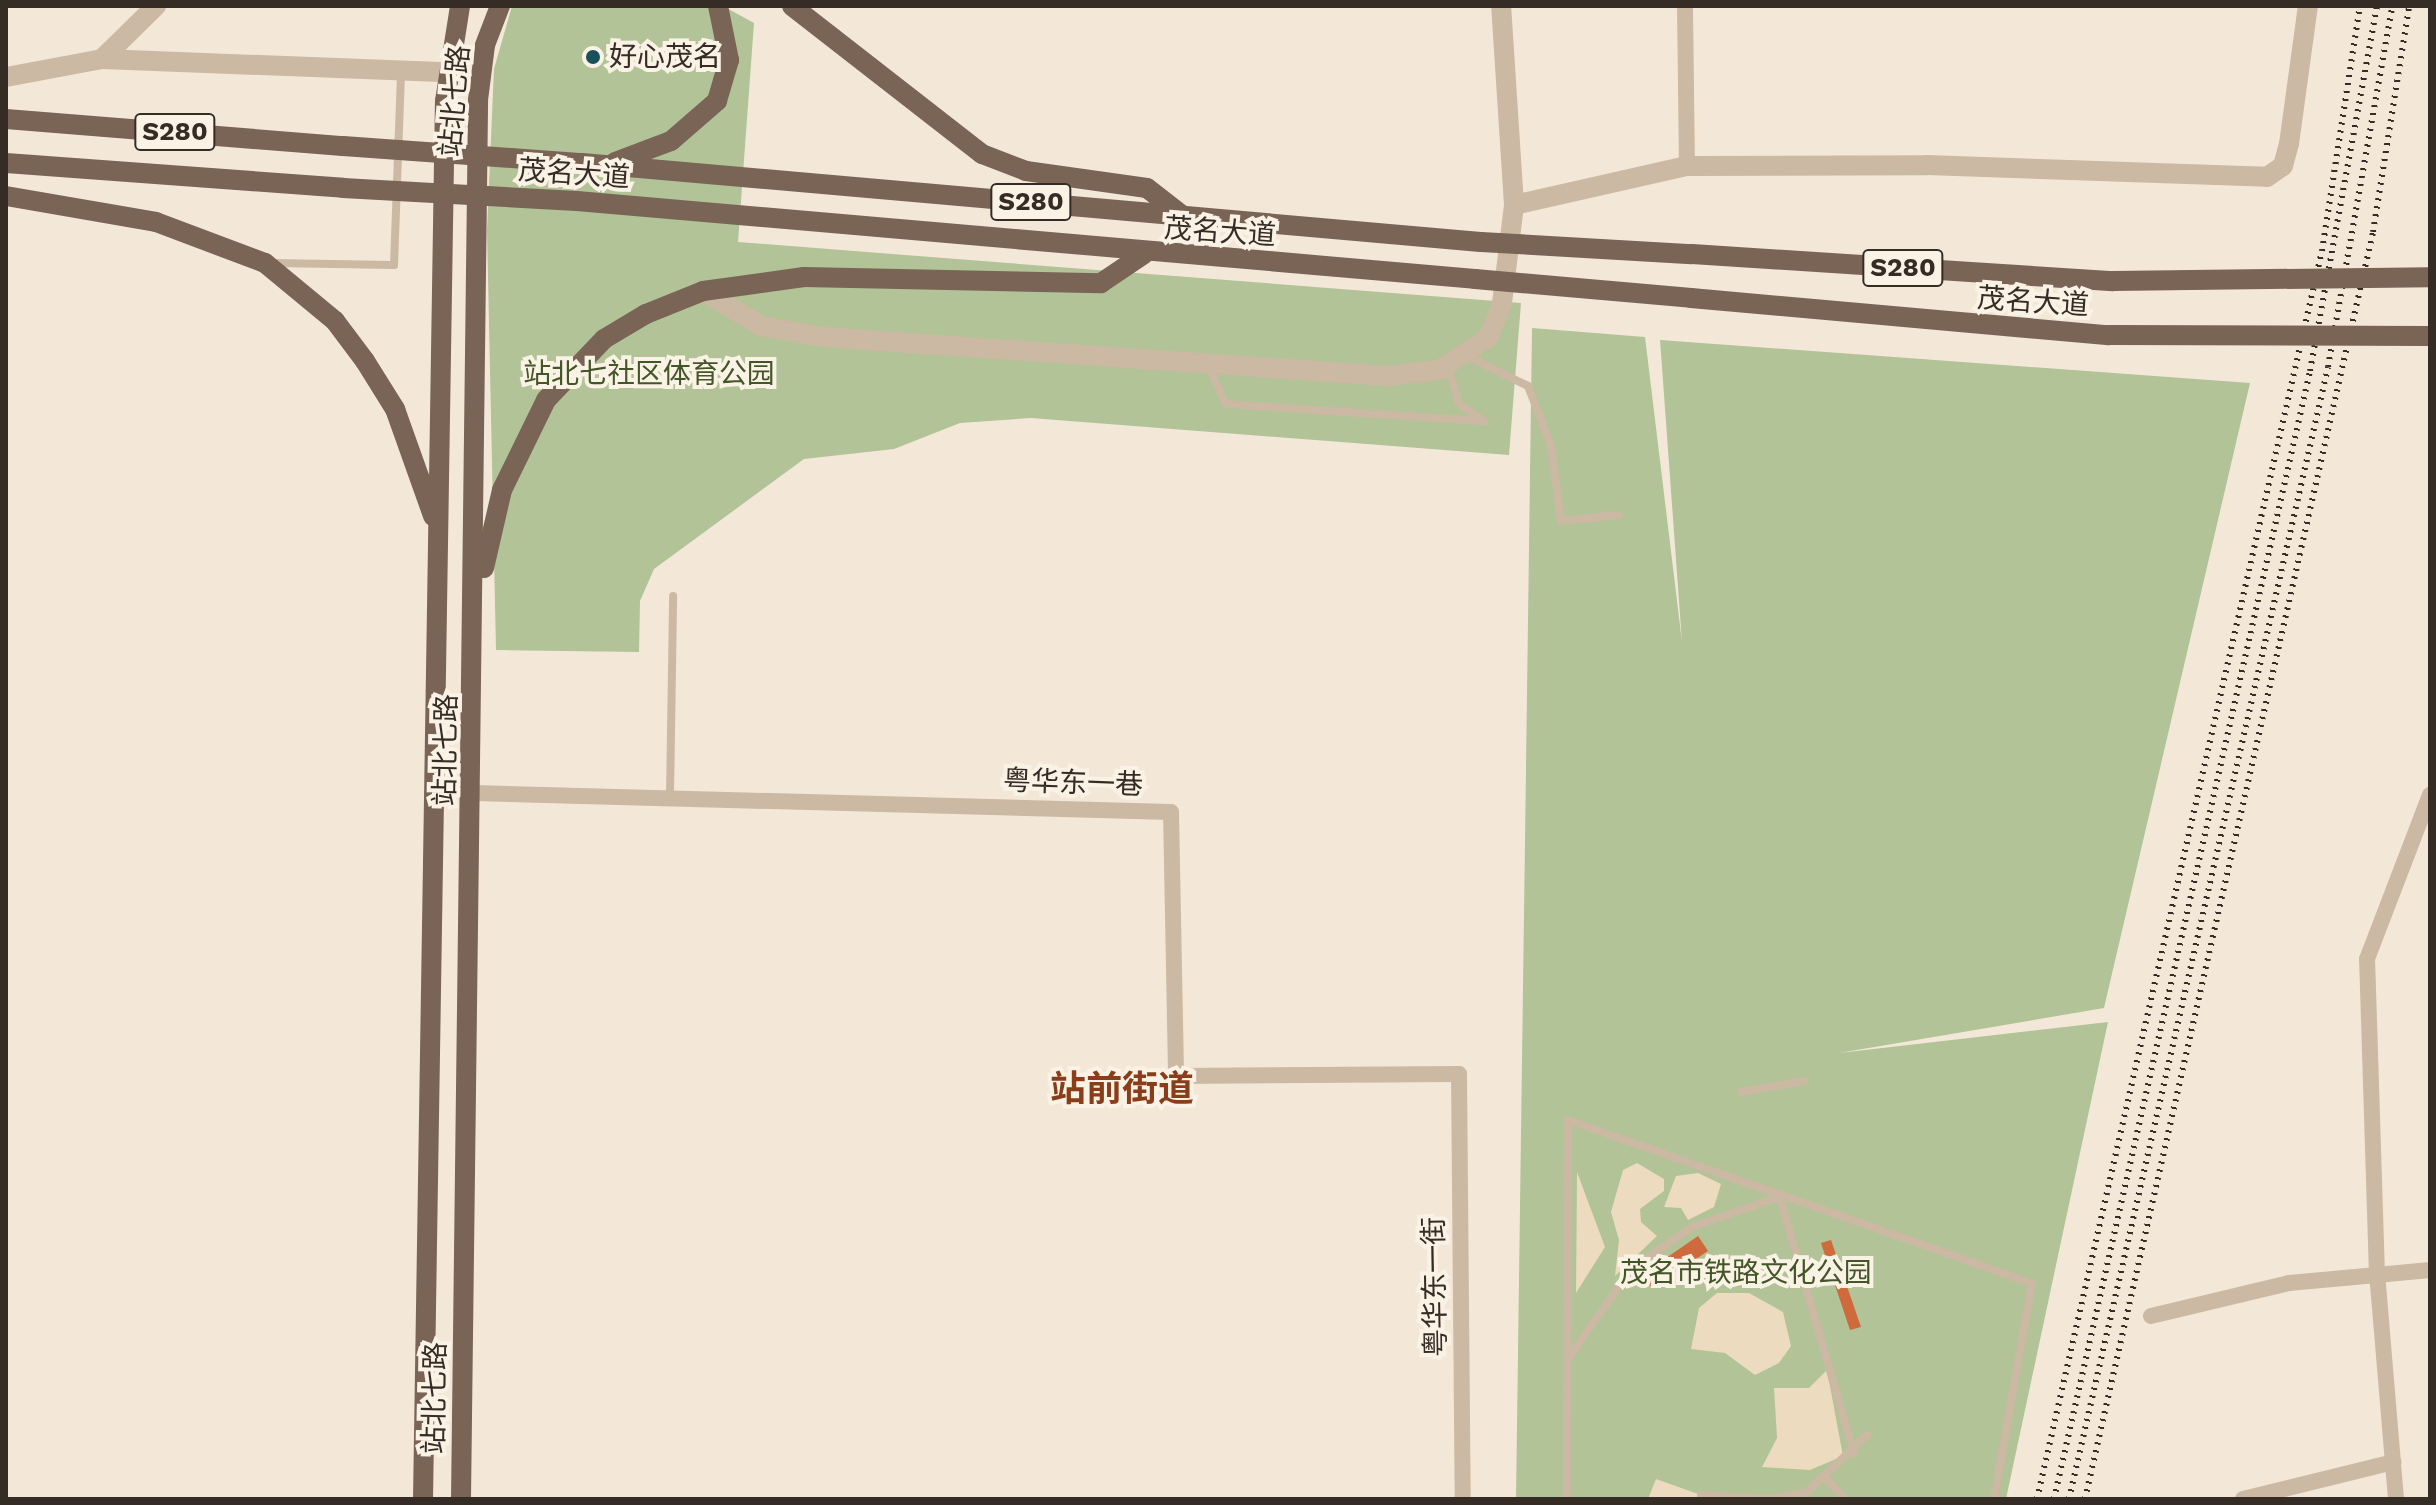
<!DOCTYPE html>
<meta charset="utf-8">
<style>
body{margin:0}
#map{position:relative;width:2436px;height:1505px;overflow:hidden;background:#f3e8d8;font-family:"Work Sans","Noto Sans SC",sans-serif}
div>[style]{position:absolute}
.green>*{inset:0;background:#b1c397}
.plaza>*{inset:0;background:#ecdbbe}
.building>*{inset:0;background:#ce6a3b}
.service>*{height:8px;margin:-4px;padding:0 4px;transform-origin:4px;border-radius:4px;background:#ccb9a3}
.minor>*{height:16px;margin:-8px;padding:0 8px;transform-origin:8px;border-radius:8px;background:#ccb9a3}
.tertiary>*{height:20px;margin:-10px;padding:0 10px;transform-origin:10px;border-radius:10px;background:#ccb9a3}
.primary>*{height:20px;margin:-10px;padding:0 10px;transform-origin:10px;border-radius:10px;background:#796456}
.rail>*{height:6px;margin-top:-3px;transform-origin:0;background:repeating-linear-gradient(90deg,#362c26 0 2px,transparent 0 8px)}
.primary-bridge>*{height:20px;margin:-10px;padding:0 10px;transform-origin:10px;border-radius:10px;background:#796456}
.dots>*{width:22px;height:22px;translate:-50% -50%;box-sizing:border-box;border:4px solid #faf2e5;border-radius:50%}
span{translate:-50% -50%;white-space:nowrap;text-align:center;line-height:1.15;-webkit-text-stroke:8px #faf2e5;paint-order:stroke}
.shield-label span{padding:2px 6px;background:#faf2e5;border:2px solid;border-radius:6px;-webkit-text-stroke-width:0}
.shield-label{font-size:26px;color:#362c26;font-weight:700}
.poi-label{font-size:28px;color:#362c26}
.left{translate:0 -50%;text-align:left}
.street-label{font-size:28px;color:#362c26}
.park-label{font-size:28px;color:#425628}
.district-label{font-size:36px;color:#8a3d1a;font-weight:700}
.frame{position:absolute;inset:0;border:8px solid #362c26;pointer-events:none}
</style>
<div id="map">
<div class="green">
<div style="clip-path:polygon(512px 6px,723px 6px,754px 23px,738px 242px,1521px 303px,1509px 455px,1031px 418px,960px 423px,894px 449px,804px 459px,654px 569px,640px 601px,639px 652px,496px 650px,487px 230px,494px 69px)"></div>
<div style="clip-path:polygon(1532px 328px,1645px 337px,1682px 642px,1660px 340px,2250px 383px,2104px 1008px,1839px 1053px,2108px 1022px,2006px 1499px,1516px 1499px)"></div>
</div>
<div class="plaza">
<div style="clip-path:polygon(1637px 1163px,1664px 1179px,1664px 1191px,1640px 1209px,1641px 1222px,1657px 1236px,1615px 1276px,1619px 1240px,1611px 1212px,1623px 1170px)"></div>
<div style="clip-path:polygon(1577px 1172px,1605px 1247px,1576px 1293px)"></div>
<div style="clip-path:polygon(1698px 1173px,1721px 1184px,1714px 1207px,1688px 1220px,1681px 1208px,1664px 1207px,1676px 1176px)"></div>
<div style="clip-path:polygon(1717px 1293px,1749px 1293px,1783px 1312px,1791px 1346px,1779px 1363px,1755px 1375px,1725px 1353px,1691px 1349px,1699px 1308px)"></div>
<div style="clip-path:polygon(1827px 1370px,1843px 1456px,1810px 1470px,1762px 1467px,1777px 1438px,1774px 1388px,1809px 1388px)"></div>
<div style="clip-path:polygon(1656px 1479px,1701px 1495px,1701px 1499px,1648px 1499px)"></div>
</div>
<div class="building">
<div style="clip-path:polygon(1698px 1236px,1708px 1251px,1652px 1288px,1643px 1274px)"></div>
<div style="clip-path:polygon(1831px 1240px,1861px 1327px,1850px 1330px,1821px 1243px)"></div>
</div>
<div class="service">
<div style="left:273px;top:263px;width:121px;rotate:0.9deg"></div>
<div style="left:394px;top:265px;width:195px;rotate:-87.9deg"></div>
<div style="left:1464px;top:355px;width:71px;rotate:25.8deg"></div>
<div style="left:1528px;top:386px;width:64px;rotate:69deg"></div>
<div style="left:1551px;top:446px;width:76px;rotate:82.4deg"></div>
<div style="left:1561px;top:521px;width:58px;rotate:-5.9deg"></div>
<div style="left:1208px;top:366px;width:42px;rotate:64.7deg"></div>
<div style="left:1226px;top:404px;width:259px;rotate:3.8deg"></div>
<div style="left:1447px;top:366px;width:40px;rotate:72deg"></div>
<div style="left:1459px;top:404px;width:29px;rotate:34deg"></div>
<div style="left:670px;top:796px;width:200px;rotate:-89.1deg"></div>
<div style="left:1741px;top:1092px;width:64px;rotate:-9.9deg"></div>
<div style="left:1779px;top:1194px;width:270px;rotate:73.9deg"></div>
<div style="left:1568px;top:1359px;width:111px;rotate:-54.9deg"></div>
<div style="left:1632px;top:1268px;width:73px;rotate:-34.3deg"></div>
<div style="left:1692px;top:1227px;width:92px;rotate:-19deg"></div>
<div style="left:1825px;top:1477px;width:30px;rotate:48deg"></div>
<div style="left:1701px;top:1495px;width:67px;rotate:3.4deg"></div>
<div style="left:1567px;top:1499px;width:379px;rotate:-89.8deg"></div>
<div style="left:1568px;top:1120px;width:492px;rotate:19.4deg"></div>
<div style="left:2032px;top:1283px;width:219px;rotate:100deg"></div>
<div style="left:1769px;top:1499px;width:39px;rotate:-10deg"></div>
<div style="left:1807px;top:1492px;width:83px;rotate:-43.5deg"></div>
</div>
<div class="minor">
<div style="left:1685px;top:6px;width:160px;rotate:89.3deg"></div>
<div style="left:474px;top:793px;width:697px;rotate:1.56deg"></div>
<div style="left:1171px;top:812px;width:264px;rotate:88.9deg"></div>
<div style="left:1176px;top:1076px;width:283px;rotate:-0.4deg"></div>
<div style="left:1459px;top:1074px;width:425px;rotate:89.5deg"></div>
<div style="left:2151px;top:1316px;width:142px;rotate:-13.4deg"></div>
<div style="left:2289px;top:1283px;width:88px;rotate:-5.2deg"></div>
<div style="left:2377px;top:1275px;width:316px;rotate:-91.8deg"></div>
<div style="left:2367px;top:959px;width:176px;rotate:-69deg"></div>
<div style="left:2243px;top:1499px;width:155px;rotate:-13.8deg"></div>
<div style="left:2396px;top:1499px;width:225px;rotate:-94.8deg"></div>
<div style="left:2377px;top:1275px;width:53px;rotate:-5.4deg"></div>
</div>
<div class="tertiary">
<div style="left:102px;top:59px;width:345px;rotate:2.2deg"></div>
<div style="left:6px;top:77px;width:98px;rotate:-10.6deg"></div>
<div style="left:102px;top:59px;width:76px;rotate:-44.5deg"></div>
<div style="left:1514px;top:205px;width:177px;rotate:-12.7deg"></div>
<div style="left:1687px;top:166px;width:240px;rotate:-0.2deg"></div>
<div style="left:1927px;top:165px;width:340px;rotate:2deg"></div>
<div style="left:2267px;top:177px;width:19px;rotate:-35deg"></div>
<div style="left:2283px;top:166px;width:23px;rotate:-75deg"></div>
<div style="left:2289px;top:144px;width:139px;rotate:-82.2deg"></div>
<div style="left:703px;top:291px;width:68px;rotate:31.1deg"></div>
<div style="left:761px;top:326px;width:63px;rotate:10.1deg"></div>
<div style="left:823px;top:337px;width:566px;rotate:3.95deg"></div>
<div style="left:1388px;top:376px;width:51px;rotate:-6.7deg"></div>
<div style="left:1439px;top:370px;width:60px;rotate:-33.4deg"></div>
<div style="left:1489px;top:337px;width:36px;rotate:-69deg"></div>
<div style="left:1502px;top:303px;width:99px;rotate:-83deg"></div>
<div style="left:1514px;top:205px;width:199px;rotate:-93.7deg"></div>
</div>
<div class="primary">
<div style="left:792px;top:6px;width:241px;rotate:37.9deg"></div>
<div style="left:982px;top:154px;width:47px;rotate:21.1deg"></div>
<div style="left:1026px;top:171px;width:122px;rotate:8deg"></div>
<div style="left:1147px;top:188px;width:46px;rotate:37.9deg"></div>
<div style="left:6px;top:119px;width:338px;rotate:4.6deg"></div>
<div style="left:615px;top:162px;width:60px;rotate:-20.6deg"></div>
<div style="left:671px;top:141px;width:61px;rotate:-41deg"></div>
<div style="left:717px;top:101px;width:43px;rotate:-73.7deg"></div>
<div style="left:729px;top:60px;width:55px;rotate:-101.5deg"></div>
<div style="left:6px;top:163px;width:338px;rotate:4.2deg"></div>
<div style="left:582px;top:163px;width:902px;rotate:5.02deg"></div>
<div style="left:6px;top:196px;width:152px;rotate:9.8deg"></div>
<div style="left:156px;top:222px;width:116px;rotate:20.6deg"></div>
<div style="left:265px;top:263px;width:91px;rotate:39.6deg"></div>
<div style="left:335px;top:321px;width:50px;rotate:53.1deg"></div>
<div style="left:365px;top:361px;width:57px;rotate:58deg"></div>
<div style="left:395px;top:409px;width:114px;rotate:70.4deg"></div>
<div style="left:577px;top:201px;width:901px;rotate:4.96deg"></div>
<div style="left:1692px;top:254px;width:422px;rotate:3.7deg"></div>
<div style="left:1691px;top:298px;width:420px;rotate:5.1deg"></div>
<div style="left:484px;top:568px;width:80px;rotate:-77deg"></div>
<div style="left:502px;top:490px;width:100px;rotate:-63.9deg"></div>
<div style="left:546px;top:400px;width:84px;rotate:-46.4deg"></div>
<div style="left:604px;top:339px;width:49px;rotate:-30.8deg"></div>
<div style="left:646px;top:314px;width:61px;rotate:-22deg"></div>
<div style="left:703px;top:291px;width:102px;rotate:-7.9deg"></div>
<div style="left:804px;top:277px;width:297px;rotate:1.2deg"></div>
<div style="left:1101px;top:283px;width:52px;rotate:-34deg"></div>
<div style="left:423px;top:1499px;width:1398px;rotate:-89.1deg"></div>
<div style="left:445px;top:101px;width:96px;rotate:-81deg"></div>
<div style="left:461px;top:1499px;width:1399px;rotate:-89.3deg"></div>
<div style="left:478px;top:100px;width:55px;rotate:-82.7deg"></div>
<div style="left:485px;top:45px;width:42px;rotate:-69deg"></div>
</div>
<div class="rail">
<div style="left:2037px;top:1499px;width:1280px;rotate:-77.14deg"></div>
<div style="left:2322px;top:251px;width:248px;rotate:-81.2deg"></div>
<div style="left:2054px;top:1499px;width:1157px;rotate:-77.21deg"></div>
<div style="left:2310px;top:371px;width:371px;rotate:-79.6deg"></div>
<div style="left:2069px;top:1499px;width:1161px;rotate:-77.11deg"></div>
<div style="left:2328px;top:367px;width:367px;rotate:-79.9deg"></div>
<div style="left:2085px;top:1499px;width:1299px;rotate:-77.19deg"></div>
<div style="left:2373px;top:232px;width:229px;rotate:-80.9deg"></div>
</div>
<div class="primary-bridge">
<div style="left:343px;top:146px;width:240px;rotate:4.1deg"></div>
<div style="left:343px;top:188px;width:234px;rotate:3.2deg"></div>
<div style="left:1481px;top:242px;width:211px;rotate:3.3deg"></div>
<div style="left:1475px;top:279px;width:217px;rotate:5deg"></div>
<div style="left:2113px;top:281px;width:317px;rotate:-0.7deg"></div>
<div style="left:2109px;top:335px;width:321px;rotate:0.2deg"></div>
</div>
<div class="dots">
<div style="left:593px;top:57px;background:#19515a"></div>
</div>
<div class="shield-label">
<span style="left:175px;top:132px">S280</span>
<span style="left:1031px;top:202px">S280</span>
<span style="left:1903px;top:268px">S280</span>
</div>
<div class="poi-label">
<span class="left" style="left:609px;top:57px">好心茂名</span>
</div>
<div class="street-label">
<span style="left:455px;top:101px;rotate:-85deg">站北七路</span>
<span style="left:574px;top:174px;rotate:4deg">茂名大道</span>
<span style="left:1220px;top:232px;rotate:4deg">茂名大道</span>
<span style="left:2033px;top:302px;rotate:4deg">茂名大道</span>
<span style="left:446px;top:750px;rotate:-89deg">站北七路</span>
<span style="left:1073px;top:783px;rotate:2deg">粤华东一巷</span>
<span style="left:1435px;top:1287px;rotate:-91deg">粤华东一街</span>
<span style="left:435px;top:1398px;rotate:-89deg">站北七路</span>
</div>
<div class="park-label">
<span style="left:649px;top:374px">站北七社区体育公园</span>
<span style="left:1746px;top:1273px">茂名市铁路文化公园</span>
</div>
<div class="district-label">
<span style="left:1122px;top:1090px">站前街道</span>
</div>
<div class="frame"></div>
</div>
